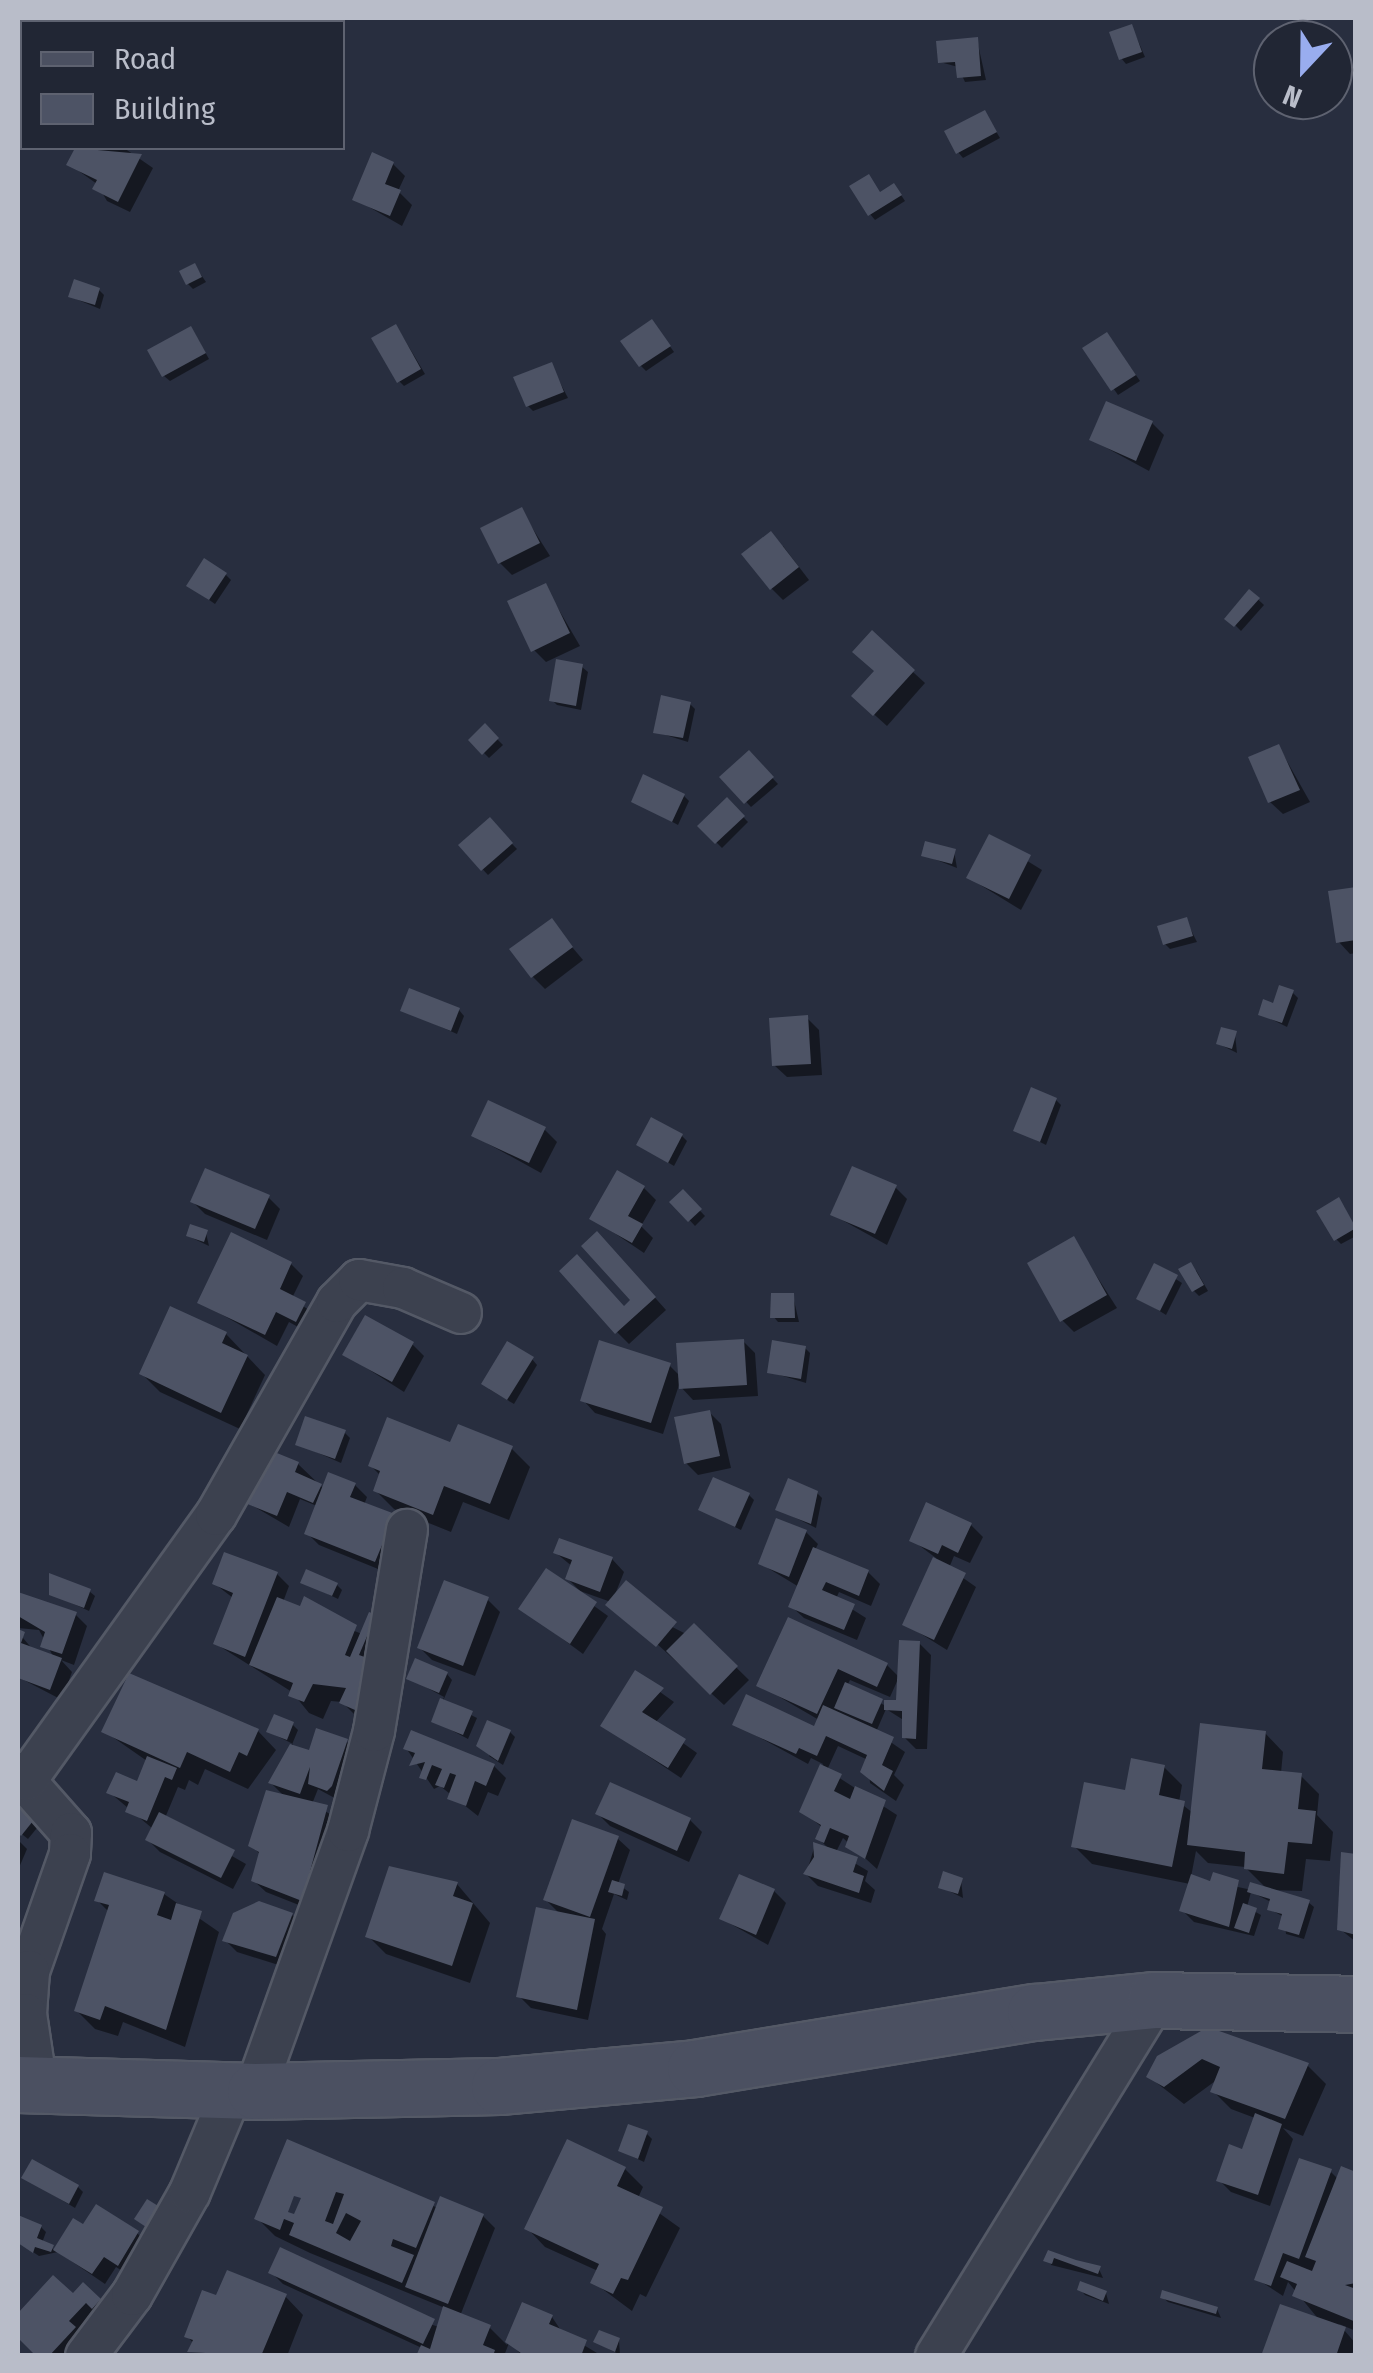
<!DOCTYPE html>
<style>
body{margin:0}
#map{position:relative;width:1373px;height:2373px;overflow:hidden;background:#282e3f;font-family:"Fira Sans Condensed",sans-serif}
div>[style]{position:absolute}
.shadow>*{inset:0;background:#0007}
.building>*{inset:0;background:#4d5365}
.roads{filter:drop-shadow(2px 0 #545966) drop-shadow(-2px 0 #545966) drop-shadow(0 2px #545966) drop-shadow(0 -2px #545966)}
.street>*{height:40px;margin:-20px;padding:0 20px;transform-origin:20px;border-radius:20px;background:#3c414f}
.secondary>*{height:55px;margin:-27.5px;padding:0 27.5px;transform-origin:27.5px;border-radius:27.5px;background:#4b5061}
span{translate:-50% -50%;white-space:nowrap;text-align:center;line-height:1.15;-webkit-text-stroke:8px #212634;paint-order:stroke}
.frame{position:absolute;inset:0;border:20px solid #b9bdc9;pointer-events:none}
.legend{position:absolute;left:20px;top:20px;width:325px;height:130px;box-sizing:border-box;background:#212634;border:2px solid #5e6270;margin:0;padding:12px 18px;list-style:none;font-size:30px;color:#b9bdc9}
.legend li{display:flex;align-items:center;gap:20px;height:50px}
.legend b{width:50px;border:2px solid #5e6270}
.north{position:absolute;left:1253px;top:20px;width:100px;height:100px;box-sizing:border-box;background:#212634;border:2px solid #5e6270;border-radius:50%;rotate:202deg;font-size:28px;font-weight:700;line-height:40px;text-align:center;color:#b9bdc9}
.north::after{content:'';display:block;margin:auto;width:35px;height:45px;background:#99adef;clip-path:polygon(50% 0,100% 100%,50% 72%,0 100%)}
</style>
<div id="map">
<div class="shadow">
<div style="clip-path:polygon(18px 18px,30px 18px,22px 22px,22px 42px)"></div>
<div style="clip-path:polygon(1132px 27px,1145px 57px,1126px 64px,1121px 58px)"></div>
<div style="clip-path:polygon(977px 40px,986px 80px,965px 82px,958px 67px,940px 62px)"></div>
<div style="clip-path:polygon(22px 45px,22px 76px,18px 73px)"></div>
<div style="clip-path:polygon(985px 113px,1000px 138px,963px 158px,958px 152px)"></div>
<div style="clip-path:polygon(77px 148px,124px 148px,153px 168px,130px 212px,107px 201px,97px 184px,69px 164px)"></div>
<div style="clip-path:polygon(393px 164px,405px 176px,398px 191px,412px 205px,402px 226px,355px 199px)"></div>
<div style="clip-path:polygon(899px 192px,905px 201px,875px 220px,870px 214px,881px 194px)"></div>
<div style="clip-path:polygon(195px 266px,206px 282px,193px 289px,188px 284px)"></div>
<div style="clip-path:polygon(99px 290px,104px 295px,100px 309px,71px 297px)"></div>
<div style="clip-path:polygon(657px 328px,674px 352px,646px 371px,641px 366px)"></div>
<div style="clip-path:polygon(400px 332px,425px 374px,404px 386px,399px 381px)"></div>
<div style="clip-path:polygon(195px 334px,209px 359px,170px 381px,164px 376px)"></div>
<div style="clip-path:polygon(1112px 340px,1140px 381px,1118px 395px,1086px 349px)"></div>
<div style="clip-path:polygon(551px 365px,568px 398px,533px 411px,528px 406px)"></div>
<div style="clip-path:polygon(1152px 423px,1164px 435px,1149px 471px,1092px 440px)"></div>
<div style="clip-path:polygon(521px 510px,550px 556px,512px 575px,500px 563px)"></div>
<div style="clip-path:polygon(783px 546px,809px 580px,783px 600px,771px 588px)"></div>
<div style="clip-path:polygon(225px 574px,231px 580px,215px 604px,189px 586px)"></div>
<div style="clip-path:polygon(545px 586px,580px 646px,546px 662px,534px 650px)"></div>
<div style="clip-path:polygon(1250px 592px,1264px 605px,1241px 631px,1228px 618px)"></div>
<div style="clip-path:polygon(582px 667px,588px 672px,581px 710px,557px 705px,552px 700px)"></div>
<div style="clip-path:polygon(876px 672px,913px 672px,925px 683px,887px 726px,867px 708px)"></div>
<div style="clip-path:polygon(690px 704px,695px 709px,688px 742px,656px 732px)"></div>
<div style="clip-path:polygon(485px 727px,503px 745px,489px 758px,471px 740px)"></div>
<div style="clip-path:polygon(1279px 747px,1310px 802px,1283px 814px,1270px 802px)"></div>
<div style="clip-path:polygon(749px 753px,778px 784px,751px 807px,723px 777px)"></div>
<div style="clip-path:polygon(684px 796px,689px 801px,678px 825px,634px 801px)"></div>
<div style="clip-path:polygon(727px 800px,748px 822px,722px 848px,700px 826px)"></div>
<div style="clip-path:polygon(490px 821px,517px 849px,488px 875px,461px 846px)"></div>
<div style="clip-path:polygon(990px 838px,1042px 870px,1021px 910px,969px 878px)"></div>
<div style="clip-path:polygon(954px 851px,957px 868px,924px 855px)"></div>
<div style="clip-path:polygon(1356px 890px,1356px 953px,1350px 954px,1338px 941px)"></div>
<div style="clip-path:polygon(1186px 920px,1197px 942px,1170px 949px,1165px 944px)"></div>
<div style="clip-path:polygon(551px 922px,583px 960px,545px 989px,533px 977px)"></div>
<div style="clip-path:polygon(1292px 992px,1298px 998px,1287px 1027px,1261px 1014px)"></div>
<div style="clip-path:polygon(403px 1010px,459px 1010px,464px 1016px,457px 1034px)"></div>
<div style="clip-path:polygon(807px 1018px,819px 1030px,822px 1075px,787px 1077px,774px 1065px)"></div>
<div style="clip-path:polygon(1235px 1034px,1237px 1053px,1219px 1044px)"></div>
<div style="clip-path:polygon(1056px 1100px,1061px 1105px,1046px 1145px,1016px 1130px)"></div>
<div style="clip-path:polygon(545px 1130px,557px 1142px,541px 1173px,474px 1136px)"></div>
<div style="clip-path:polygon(682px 1136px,687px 1141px,674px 1166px,639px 1145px)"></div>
<div style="clip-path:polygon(895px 1187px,907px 1199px,887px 1245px,833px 1215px)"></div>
<div style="clip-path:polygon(644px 1188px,656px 1200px,641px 1226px,653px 1238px,644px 1253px,592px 1218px)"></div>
<div style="clip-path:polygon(683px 1193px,705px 1216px,695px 1226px,673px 1202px)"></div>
<div style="clip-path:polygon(268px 1197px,280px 1209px,267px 1240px,205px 1214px,193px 1202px)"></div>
<div style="clip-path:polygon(1344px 1206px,1356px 1236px,1341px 1244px,1336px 1239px)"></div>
<div style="clip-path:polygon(206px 1233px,209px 1246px,188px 1236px)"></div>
<div style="clip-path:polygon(1073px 1239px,1117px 1308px,1074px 1332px,1062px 1320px)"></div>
<div style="clip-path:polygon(609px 1246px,666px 1310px,629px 1344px,617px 1332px,634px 1300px)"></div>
<div style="clip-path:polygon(291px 1264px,303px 1276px,292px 1298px,317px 1316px,309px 1333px,289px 1322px,277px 1346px,200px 1302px)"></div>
<div style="clip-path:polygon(1155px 1266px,1182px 1283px,1166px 1315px,1139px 1298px)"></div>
<div style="clip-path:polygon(1196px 1270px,1208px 1291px,1199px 1296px,1194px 1291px)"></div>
<div style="clip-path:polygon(793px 1296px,799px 1322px,778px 1322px,773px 1316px)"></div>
<div style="clip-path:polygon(226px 1334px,265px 1375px,240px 1429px,160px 1392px,142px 1374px)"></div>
<div style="clip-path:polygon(743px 1341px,755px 1353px,758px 1396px,693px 1400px,679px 1385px,663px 1434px,595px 1413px,583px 1400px,669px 1365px,680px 1376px)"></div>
<div style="clip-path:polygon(412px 1344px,424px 1356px,404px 1392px,346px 1355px)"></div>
<div style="clip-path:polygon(805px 1348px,810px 1353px,806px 1383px,770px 1372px)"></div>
<div style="clip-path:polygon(532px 1359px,537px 1365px,514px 1404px,489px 1389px)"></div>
<div style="clip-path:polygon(709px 1412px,721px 1424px,731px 1468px,698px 1475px,686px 1463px)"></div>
<div style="clip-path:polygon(344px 1432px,350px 1438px,341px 1463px,298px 1444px)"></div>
<div style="clip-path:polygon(452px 1445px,511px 1448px,530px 1467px,509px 1520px,463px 1502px,451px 1532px,394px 1509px,376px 1491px,381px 1476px,371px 1466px)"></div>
<div style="clip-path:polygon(298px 1464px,324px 1489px,355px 1485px,367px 1497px,364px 1505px,393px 1517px,388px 1573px,319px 1545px,307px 1533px,317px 1506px,300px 1499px,289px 1527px,248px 1503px)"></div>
<div style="clip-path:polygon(817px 1493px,822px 1498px,816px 1528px,778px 1509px)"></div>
<div style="clip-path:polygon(749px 1495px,754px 1500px,741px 1530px,701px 1510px)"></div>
<div style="clip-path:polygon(971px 1525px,983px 1537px,970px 1563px,954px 1556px,949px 1568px,976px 1587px,947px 1650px,905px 1624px,936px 1558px,912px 1540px)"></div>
<div style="clip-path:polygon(806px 1532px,818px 1544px,815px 1550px,868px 1572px,880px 1584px,871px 1606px,839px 1592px,836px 1599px,866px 1618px,857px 1640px,804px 1618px,791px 1606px,799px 1587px,761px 1564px)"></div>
<div style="clip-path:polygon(556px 1553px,612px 1559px,624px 1572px,614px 1597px,686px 1634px,694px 1626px,749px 1680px,724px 1705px,611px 1602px,580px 1591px,568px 1579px,573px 1567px)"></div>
<div style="clip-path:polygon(547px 1572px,608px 1616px,583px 1654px,522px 1609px)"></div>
<div style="clip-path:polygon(277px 1574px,289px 1586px,283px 1602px,362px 1634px,370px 1616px,396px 1655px,361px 1721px,342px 1702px,331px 1701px,323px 1719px,309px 1713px,292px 1692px,216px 1644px,233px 1598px,215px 1584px)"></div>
<div style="clip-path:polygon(303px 1582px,337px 1585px,342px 1590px,338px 1599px)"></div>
<div style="clip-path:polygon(89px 1591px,95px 1596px,89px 1611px,52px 1594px)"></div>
<div style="clip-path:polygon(18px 1594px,75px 1614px,87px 1626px,74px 1665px,61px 1660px,72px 1672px,62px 1700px,18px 1677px,18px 1632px,34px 1651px,54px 1658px,39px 1630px,18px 1628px)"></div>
<div style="clip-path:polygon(488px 1600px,500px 1612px,475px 1676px,432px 1660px,420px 1648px)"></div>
<div style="clip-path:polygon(789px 1621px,887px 1665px,899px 1677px,890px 1697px,850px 1680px,847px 1686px,886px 1706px,901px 1703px,919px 1643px,931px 1655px,927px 1749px,916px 1749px,904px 1737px,905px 1721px,886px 1709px,876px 1732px,905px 1752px,894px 1775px,904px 1785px,896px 1801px,870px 1783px,868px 1760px,838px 1746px,827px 1770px,897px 1815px,877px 1869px,843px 1838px,836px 1852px,868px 1871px,865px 1881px,875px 1890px,871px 1903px,818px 1886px,806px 1874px,815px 1845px,830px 1850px,818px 1838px,823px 1828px,802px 1811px,823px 1764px,811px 1758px,808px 1764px,735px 1724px,815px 1729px,819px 1720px,759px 1685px)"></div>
<div style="clip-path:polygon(447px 1674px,452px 1680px,443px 1701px,477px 1718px,468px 1739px,434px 1721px,444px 1697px,409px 1678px)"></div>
<div style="clip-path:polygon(635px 1674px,674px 1702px,655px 1723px,697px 1753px,681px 1778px,603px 1726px)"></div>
<div style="clip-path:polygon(130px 1676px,258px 1731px,276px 1750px,248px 1789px,205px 1769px,198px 1785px,189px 1780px,185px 1790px,178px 1787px,165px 1818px,246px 1864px,233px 1889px,160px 1852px,148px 1840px,153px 1829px,109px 1792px,138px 1784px,147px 1761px,104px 1731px)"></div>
<div style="clip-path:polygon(293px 1725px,298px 1730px,291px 1747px,311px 1753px,347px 1742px,359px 1754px,340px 1801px,318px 1789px,312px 1804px,339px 1819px,314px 1911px,266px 1892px,253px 1880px,261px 1855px,251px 1845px,286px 1798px,271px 1783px,293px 1744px,269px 1732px)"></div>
<div style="clip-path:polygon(510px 1732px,515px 1737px,503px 1765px,489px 1756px)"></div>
<div style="clip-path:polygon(1265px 1733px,1283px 1752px,1281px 1773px,1301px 1776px,1319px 1794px,1317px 1815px,1333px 1832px,1330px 1861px,1306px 1859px,1302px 1891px,1268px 1890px,1245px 1867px,1208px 1863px,1196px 1851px,1191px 1877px,1308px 1902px,1314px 1907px,1304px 1939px,1286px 1934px,1284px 1917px,1269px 1909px,1271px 1902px,1251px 1892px,1247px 1907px,1261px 1915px,1254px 1936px,1194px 1922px,1182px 1910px,1190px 1884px,1092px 1864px,1074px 1846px,1164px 1767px,1182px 1785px,1179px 1802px,1193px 1813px)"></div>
<div style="clip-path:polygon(406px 1748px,494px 1766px,506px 1778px,498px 1796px,488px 1792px,478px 1816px,440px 1786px,434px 1789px)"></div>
<div style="clip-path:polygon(18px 1802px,45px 1818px,28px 1839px,18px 1831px)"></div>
<div style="clip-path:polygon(598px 1814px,690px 1820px,702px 1832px,689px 1862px,610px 1826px)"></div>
<div style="clip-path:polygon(617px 1838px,630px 1850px,618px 1884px,629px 1892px,627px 1900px,614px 1894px,602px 1929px,606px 1934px,588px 2020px,531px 2008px,519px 1996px,561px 1915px,546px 1900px)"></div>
<div style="clip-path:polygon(18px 1840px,27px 1849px,18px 1870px)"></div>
<div style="clip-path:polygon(1343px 1854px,1356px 1856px,1356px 1942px,1340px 1929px)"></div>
<div style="clip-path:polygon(961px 1880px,963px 1898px,941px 1887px)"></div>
<div style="clip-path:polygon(457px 1884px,490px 1923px,470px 1983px,386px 1954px,368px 1936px)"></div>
<div style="clip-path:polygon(774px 1891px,786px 1903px,768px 1945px,722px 1919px)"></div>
<div style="clip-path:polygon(164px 1894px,219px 1932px,185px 2047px,123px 2022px,118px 2036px,95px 2029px,77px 2011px,109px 1912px,97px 1900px)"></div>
<div style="clip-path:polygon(292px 1915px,304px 1927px,288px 1968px,237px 1952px,225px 1940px)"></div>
<div style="clip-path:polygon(1208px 2029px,1307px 2065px,1326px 2084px,1303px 2136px,1283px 2128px,1293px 2139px,1270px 2206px,1231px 2192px,1219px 2180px,1243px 2152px,1255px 2118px,1231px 2109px,1213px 2091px,1218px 2079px,1184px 2104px,1149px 2077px)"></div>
<div style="clip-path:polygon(647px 2134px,652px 2139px,644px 2162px,621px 2151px)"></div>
<div style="clip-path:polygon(evenodd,288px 2143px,438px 2208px,483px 2216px,495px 2228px,460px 2316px,489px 2327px,507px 2345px,523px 2305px,552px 2317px,562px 2332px,602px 2356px,523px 2356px,509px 2343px,504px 2356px,419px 2356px,422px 2348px,283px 2284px,271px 2272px,439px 2327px,445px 2308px,310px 2253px,275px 2236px,257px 2218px,288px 2143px,293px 2193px,304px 2196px,296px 2217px,285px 2213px,293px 2193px)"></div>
<div style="clip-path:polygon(625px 2169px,643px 2187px,638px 2198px,680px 2228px,646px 2297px,640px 2294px,632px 2311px,593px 2282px,598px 2271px,545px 2247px,527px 2228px)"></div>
<div style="clip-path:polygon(1331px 2172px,1338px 2179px,1356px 2172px,1356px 2331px,1339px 2324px,1356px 2344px,1351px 2356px,1265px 2356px,1320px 2321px,1288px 2282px,1283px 2296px,1257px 2279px)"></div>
<div style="clip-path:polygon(25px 2178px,78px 2187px,83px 2192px,75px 2208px)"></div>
<div style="clip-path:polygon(18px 2218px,41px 2227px,46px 2232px,42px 2243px,55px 2250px,84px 2228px,137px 2233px,149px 2245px,130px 2276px,116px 2267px,105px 2284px,58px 2252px,39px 2256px,18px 2242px)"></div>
<div style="clip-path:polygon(1049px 2253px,1099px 2269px,1103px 2278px,1051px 2265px)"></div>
<div style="clip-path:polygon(54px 2278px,73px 2296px,83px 2285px,111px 2313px,72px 2356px,39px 2356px,18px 2335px,18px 2316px)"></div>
<div style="clip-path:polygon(1080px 2289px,1106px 2293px,1109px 2304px,1085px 2295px)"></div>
<div style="clip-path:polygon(285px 2296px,303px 2315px,287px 2356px,190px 2352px,194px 2344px,187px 2336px)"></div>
<div style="clip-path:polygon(1162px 2297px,1217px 2309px,1221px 2318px,1168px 2302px)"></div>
<div style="clip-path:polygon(619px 2340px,620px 2355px,596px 2342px)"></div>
</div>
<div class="building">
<div style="clip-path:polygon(1132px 24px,1142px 52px,1119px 60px,1109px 32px)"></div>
<div style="clip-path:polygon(978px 37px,981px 76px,957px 78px,955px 62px,938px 63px,936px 41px)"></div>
<div style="clip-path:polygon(22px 38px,22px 74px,18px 72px)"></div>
<div style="clip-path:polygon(985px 110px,997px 132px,956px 154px,944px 131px)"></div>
<div style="clip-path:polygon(75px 148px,142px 154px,118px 202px,92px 189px,97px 180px,66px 165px)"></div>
<div style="clip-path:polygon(372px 152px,394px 162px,385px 184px,401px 190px,390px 216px,352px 200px)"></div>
<div style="clip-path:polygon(869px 174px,880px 192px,894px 183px,902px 195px,868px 216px,849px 186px)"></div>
<div style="clip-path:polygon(195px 263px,202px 277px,186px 285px,179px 271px)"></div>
<div style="clip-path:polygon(74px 279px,100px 288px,95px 305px,68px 297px)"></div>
<div style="clip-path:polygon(652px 319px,671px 346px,639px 367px,620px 341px)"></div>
<div style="clip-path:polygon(396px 324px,421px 369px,397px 383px,371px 338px)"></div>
<div style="clip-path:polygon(191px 326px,206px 353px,162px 377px,147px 350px)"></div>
<div style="clip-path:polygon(1107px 332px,1136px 375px,1111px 391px,1082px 348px)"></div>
<div style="clip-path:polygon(552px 362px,564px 392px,526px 407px,513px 377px)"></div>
<div style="clip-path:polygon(1106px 401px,1153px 421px,1136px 461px,1089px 440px)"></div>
<div style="clip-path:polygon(522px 507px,540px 543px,498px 564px,480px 528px)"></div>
<div style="clip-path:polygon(771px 531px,799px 567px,770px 590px,741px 554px)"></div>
<div style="clip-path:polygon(204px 558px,227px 573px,209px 600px,186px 586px)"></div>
<div style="clip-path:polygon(546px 583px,570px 633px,531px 652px,507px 601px)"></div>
<div style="clip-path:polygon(1249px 589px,1260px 598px,1234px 627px,1224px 619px)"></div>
<div style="clip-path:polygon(872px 630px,915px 670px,873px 716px,851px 696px,874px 671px,852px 652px)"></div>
<div style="clip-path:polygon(556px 659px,583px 664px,576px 706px,549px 701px)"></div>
<div style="clip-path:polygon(661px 695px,691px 702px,683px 738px,653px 733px)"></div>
<div style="clip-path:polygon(485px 723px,499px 738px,482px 755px,468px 740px)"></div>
<div style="clip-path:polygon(1279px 744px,1300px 790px,1268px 803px,1248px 757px)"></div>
<div style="clip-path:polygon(749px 750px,774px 777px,744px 804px,719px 777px)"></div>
<div style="clip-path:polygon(643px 774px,685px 794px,672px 822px,631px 802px)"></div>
<div style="clip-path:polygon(727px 797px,745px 816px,715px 844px,697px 826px)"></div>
<div style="clip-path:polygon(490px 817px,513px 843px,481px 871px,458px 845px)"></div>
<div style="clip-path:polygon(989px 834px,1031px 855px,1009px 899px,966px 878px)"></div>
<div style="clip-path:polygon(925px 841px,956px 849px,952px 864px,921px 856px)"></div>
<div style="clip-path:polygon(1356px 887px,1356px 940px,1336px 943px,1328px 891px)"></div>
<div style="clip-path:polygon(1187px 917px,1193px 936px,1163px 945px,1157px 926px)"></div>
<div style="clip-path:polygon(552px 918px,573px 947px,531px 978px,509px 949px)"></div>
<div style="clip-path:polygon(1279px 985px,1294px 990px,1282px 1023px,1258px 1015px,1263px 999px,1273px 1003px)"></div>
<div style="clip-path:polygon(409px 988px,460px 1008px,451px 1031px,400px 1011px)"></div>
<div style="clip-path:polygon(808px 1015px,811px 1064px,772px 1066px,769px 1018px)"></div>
<div style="clip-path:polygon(1221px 1027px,1237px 1031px,1232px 1049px,1216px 1044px)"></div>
<div style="clip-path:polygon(1031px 1087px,1057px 1098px,1040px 1142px,1013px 1131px)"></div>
<div style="clip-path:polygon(488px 1100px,546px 1127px,529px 1163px,471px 1136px)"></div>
<div style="clip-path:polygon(651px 1117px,683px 1134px,668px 1163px,636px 1145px)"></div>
<div style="clip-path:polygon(852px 1166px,897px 1185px,875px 1234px,830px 1215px)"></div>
<div style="clip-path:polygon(205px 1168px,270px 1195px,255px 1229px,190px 1202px)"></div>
<div style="clip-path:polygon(617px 1170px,645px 1186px,628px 1216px,643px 1224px,632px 1243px,589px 1219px)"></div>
<div style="clip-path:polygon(683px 1189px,702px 1209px,688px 1222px,669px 1202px)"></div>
<div style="clip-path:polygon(1339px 1197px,1356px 1228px,1334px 1241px,1316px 1211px)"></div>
<div style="clip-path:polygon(190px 1224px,208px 1230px,204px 1242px,186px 1236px)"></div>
<div style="clip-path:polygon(597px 1231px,656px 1297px,615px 1334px,559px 1271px,577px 1254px,624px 1306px,630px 1300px,581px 1246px)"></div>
<div style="clip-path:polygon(231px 1232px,292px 1262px,280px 1289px,306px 1302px,296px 1322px,276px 1312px,265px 1335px,197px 1303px)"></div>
<div style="clip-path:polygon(1074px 1236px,1107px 1295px,1060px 1322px,1027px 1263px)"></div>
<div style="clip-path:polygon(1191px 1262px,1204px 1285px,1192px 1292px,1178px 1269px)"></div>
<div style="clip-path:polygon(1154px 1263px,1178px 1275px,1160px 1311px,1136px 1299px)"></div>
<div style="clip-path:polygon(771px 1293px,794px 1293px,795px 1318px,770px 1318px)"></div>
<div style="clip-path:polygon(170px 1306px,227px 1332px,222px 1343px,248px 1355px,221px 1413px,139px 1374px)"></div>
<div style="clip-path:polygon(365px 1315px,414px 1342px,392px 1382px,342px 1355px)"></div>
<div style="clip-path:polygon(744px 1339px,747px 1385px,679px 1389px,676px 1343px)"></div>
<div style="clip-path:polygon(599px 1340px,671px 1363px,651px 1423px,580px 1401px)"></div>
<div style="clip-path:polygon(772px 1340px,806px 1346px,801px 1379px,767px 1373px)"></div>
<div style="clip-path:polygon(507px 1341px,534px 1357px,507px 1400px,481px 1384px)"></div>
<div style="clip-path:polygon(710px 1410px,720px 1456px,684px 1464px,674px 1417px)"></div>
<div style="clip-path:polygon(305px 1416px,346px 1430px,335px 1459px,295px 1445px)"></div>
<div style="clip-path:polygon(387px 1417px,450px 1442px,458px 1424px,513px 1446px,490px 1504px,444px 1486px,433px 1515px,373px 1491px,380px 1471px,368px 1466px)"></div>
<div style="clip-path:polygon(267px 1449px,299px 1462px,295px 1472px,322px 1484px,313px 1503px,287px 1492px,277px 1516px,245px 1503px)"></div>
<div style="clip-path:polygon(328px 1472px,356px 1483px,350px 1497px,395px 1514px,375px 1562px,304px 1534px)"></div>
<div style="clip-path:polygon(713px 1477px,750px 1493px,735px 1527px,698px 1510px)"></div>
<div style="clip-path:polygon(788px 1478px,818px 1491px,811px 1524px,775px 1510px)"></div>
<div style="clip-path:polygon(926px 1502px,972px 1523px,958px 1553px,942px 1545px,938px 1554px,909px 1541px)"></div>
<div style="clip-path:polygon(776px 1518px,807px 1530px,789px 1577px,758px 1564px)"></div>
<div style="clip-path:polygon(559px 1538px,613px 1557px,600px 1592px,565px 1579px,572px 1560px,553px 1553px)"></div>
<div style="clip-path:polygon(813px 1547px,869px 1570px,859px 1596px,826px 1582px,822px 1590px,855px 1604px,844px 1630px,788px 1607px)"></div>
<div style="clip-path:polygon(224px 1552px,278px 1572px,245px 1657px,213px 1644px,233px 1593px,212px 1584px)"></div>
<div style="clip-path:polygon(933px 1557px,966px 1573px,934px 1640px,902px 1625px)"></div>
<div style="clip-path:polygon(546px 1568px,597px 1602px,570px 1644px,518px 1609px)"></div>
<div style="clip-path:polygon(306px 1569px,338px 1583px,332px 1596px,300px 1583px)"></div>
<div style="clip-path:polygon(49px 1573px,91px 1589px,84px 1608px,49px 1595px)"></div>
<div style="clip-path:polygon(444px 1580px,489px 1597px,463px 1666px,417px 1648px)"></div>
<div style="clip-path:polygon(626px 1580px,677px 1622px,656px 1647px,605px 1605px)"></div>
<div style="clip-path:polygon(18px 1592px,77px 1612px,62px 1654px,40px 1647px,45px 1632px,18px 1616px)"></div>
<div style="clip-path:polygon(304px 1596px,357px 1625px,345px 1655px,350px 1657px,369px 1612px,386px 1619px,377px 1638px,368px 1634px,359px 1655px,376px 1661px,355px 1710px,339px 1703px,346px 1688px,313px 1684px,304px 1702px,288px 1696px,293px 1683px,249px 1665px,277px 1597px,300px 1606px)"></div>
<div style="clip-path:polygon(788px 1617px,888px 1663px,877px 1687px,838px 1669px,817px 1714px,756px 1686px)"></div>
<div style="clip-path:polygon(694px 1623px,738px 1666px,710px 1695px,666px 1651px)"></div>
<div style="clip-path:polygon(18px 1629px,25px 1632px,21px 1643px,62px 1658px,50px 1690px,18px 1678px)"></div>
<div style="clip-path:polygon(899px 1640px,920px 1641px,916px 1739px,902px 1738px,902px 1711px,884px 1710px,884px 1700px,896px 1700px)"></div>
<div style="clip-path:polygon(415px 1658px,448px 1672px,439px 1693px,406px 1679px)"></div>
<div style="clip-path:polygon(635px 1670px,664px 1688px,642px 1712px,686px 1739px,668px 1768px,600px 1726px)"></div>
<div style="clip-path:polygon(129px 1673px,259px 1729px,247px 1756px,239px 1752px,230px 1772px,187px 1752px,180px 1768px,101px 1732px)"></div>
<div style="clip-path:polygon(845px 1682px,883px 1699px,872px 1724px,834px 1708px)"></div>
<div style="clip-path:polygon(746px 1694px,814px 1726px,823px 1705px,894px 1737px,882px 1765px,893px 1771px,884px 1791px,860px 1772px,867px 1755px,826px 1736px,817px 1756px,799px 1748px,796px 1754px,732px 1725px)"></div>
<div style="clip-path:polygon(440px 1698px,473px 1711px,463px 1735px,431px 1722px)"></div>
<div style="clip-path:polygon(274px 1714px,294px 1722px,287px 1740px,266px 1732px)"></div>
<div style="clip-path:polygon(487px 1720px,511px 1730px,498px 1761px,476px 1746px)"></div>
<div style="clip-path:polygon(1200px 1723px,1266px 1731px,1262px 1769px,1302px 1773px,1298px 1809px,1316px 1811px,1312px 1844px,1288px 1842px,1284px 1874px,1244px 1869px,1245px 1852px,1187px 1845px)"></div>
<div style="clip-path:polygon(316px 1728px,348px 1739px,332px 1786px,327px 1791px,308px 1784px,310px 1767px,300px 1794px,268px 1783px,290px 1744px,309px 1750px)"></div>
<div style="clip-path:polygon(411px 1730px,495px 1764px,486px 1786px,475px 1781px,466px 1806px,447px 1799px,456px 1775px,450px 1773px,444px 1788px,435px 1785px,442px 1769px,432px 1765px,426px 1780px,419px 1778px,425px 1762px,409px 1766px,415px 1753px,403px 1749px)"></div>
<div style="clip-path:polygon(147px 1756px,177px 1768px,172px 1780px,165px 1777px,147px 1821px,125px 1812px,129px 1802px,106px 1793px,116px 1772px,137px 1781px)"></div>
<div style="clip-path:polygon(1131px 1758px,1165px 1765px,1159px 1795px,1185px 1801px,1172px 1867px,1071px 1847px,1084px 1782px,1125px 1790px)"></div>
<div style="clip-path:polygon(820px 1764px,842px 1774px,834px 1791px,850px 1799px,855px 1786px,886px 1800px,865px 1859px,845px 1847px,849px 1836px,830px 1828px,824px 1843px,815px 1839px,821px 1825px,799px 1812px)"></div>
<div style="clip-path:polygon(610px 1782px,691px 1818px,677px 1851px,595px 1814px)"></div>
<div style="clip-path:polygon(266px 1790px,328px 1805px,302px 1901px,251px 1881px,259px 1852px,248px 1846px)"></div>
<div style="clip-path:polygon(18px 1798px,41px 1811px,21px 1836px,18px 1833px)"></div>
<div style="clip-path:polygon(159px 1812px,235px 1850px,221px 1878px,145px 1840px)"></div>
<div style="clip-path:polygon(572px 1819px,619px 1836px,590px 1917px,543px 1900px)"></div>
<div style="clip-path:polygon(813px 1842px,858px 1857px,853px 1872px,864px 1876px,859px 1893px,803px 1874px,814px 1857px)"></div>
<div style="clip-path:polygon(1341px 1852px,1356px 1854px,1356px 1935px,1337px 1930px)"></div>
<div style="clip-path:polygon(389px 1866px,458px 1882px,453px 1896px,473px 1903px,452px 1966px,365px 1937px)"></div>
<div style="clip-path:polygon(943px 1871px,963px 1878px,958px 1894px,938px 1888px)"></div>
<div style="clip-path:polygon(104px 1872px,165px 1892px,157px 1915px,171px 1920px,176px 1903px,202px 1911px,166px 2030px,105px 2006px,100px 2020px,74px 2011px,109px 1905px,94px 1901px)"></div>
<div style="clip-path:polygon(1213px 1872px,1239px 1880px,1229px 1927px,1179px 1911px,1191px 1874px,1210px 1881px)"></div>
<div style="clip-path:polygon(739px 1874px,775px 1889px,756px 1935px,719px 1919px)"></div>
<div style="clip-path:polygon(612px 1880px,625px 1884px,622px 1896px,608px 1892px)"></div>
<div style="clip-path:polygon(1250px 1882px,1310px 1900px,1299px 1935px,1278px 1929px,1282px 1914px,1267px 1910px,1270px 1899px,1247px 1892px)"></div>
<div style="clip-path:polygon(259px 1901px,293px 1913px,276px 1957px,222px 1941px,233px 1913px)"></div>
<div style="clip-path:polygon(1243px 1903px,1257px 1908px,1249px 1933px,1234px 1928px)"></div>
<div style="clip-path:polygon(536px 1907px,595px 1919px,577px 2010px,516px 1997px)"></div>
<div style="clip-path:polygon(1208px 2027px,1309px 2063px,1285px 2119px,1210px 2092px,1220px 2067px,1202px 2059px,1164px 2087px,1146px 2077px,1157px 2056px)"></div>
<div style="clip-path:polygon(1255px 2113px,1282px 2124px,1258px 2195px,1216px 2181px,1229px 2144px,1242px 2149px)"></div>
<div style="clip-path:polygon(628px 2124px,648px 2131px,638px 2159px,618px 2151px)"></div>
<div style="clip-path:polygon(evenodd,287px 2139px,435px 2202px,416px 2248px,393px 2239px,391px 2246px,414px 2255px,402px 2283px,289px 2235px,294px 2223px,284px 2219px,280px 2230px,254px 2219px,287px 2139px,336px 2192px,344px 2194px,333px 2224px,325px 2221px,336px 2192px,287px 2139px,294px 2196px,301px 2198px,294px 2214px,288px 2212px,294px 2196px,287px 2139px,346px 2213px,361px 2221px,350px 2241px,336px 2233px,346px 2213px)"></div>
<div style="clip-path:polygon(567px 2139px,626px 2167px,617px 2186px,663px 2207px,628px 2280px,621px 2278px,613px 2294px,590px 2283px,599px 2264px,524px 2229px)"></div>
<div style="clip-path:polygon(1299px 2158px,1332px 2169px,1299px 2259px,1283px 2253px,1271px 2286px,1254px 2280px)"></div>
<div style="clip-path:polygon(32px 2159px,79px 2185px,69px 2204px,21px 2178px)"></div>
<div style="clip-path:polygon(1341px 2166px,1356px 2172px,1356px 2283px,1345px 2285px,1356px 2289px,1356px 2322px,1292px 2296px,1297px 2284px,1280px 2277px,1287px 2261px,1312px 2271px,1316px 2261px,1305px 2257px)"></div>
<div style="clip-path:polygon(440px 2196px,484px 2214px,448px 2304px,405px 2287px)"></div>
<div style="clip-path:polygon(147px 2199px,163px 2209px,149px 2229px,134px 2219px)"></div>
<div style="clip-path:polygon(96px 2204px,139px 2231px,118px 2266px,104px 2257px,92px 2274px,53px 2250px,73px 2218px,83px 2224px)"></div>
<div style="clip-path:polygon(18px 2215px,42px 2225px,37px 2238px,54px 2245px,51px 2252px,35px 2247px,33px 2253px,18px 2243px)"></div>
<div style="clip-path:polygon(280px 2247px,435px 2319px,423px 2344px,268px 2273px)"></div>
<div style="clip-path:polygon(1048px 2250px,1076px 2260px,1101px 2266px,1098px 2274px,1054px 2258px,1052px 2264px,1043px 2261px)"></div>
<div style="clip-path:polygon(227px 2270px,287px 2294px,261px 2356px,187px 2352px,193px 2340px,184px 2337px,202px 2290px,216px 2295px)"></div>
<div style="clip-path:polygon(53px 2275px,73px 2293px,83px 2282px,101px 2299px,92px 2309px,86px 2303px,69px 2321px,76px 2327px,49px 2356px,36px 2356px,18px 2338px,18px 2313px)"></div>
<div style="clip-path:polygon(1080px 2281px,1107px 2291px,1103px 2301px,1077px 2290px)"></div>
<div style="clip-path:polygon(1162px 2290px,1218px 2307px,1216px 2314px,1160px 2298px)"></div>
<div style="clip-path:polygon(522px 2302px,553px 2315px,549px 2324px,587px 2340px,581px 2356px,525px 2356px,505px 2342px)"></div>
<div style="clip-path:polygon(1280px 2304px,1346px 2327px,1336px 2356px,1261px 2356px)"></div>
<div style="clip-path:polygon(443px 2306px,491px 2325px,483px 2345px,495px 2350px,493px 2356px,416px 2356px,421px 2345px,430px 2349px)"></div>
<div style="clip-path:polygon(599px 2330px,620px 2338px,615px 2352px,593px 2342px)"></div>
</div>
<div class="roads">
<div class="street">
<div style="left:187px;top:22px;width:4px;rotate:-76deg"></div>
<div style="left:18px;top:1773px;width:80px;rotate:48.5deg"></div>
<div style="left:71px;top:1833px;width:21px;rotate:93deg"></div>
<div style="left:70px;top:1854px;width:124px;rotate:109.3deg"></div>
<div style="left:29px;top:1971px;width:43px;rotate:94deg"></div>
<div style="left:26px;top:2014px;width:68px;rotate:81.5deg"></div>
<div style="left:26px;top:1780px;width:326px;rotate:-54.4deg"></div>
<div style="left:216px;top:1515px;width:245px;rotate:-60.4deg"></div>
<div style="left:337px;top:1302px;width:31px;rotate:-45deg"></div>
<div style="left:359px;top:1280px;width:45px;rotate:10.3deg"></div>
<div style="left:403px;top:1288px;width:63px;rotate:23.3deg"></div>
<div style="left:255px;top:2091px;width:276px;rotate:-70.3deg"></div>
<div style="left:348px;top:1831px;width:103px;rotate:-75.4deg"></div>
<div style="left:374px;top:1731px;width:204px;rotate:-80.7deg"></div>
<div style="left:86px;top:2356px;width:76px;rotate:-53deg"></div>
<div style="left:132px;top:2295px;width:118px;rotate:-60.6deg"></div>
<div style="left:190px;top:2192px;width:112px;rotate:-67.3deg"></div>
<div style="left:936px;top:2356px;width:418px;rotate:-58.4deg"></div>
</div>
<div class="secondary">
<div style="left:18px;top:2084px;width:237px;rotate:1.7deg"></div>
<div style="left:255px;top:2091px;width:244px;rotate:-1.2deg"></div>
<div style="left:499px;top:2086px;width:197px;rotate:-5.2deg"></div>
<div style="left:695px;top:2068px;width:345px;rotate:-9.4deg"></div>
<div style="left:1035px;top:2012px;width:121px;rotate:-5.7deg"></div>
<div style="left:1155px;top:2000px;width:201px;rotate:1.1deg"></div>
</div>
</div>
<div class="frame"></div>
<ul class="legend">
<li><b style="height:12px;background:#4b5061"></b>Road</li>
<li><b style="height:28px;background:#4d5365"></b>Building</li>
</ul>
<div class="north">N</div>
</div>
